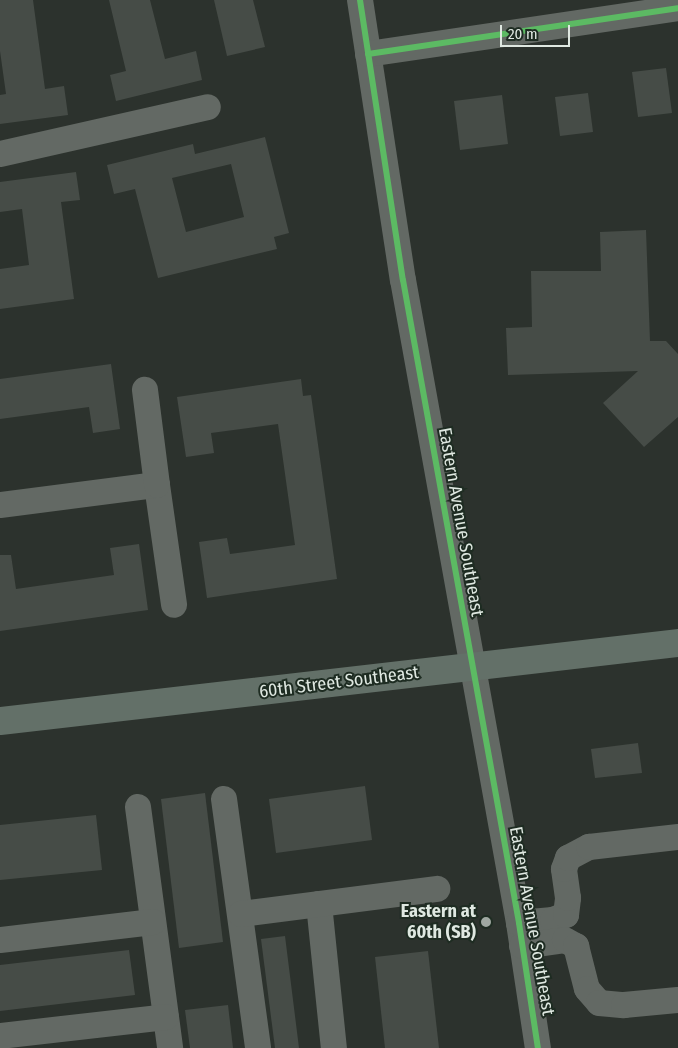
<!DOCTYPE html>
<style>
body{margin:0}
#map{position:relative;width:678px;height:1048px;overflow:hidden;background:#2c322d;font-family:"Fira Sans Condensed",sans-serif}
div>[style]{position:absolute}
.building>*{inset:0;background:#464c47}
.minor>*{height:26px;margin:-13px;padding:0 13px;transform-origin:13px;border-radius:13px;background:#636964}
.major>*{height:28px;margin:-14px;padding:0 14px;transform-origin:14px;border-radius:14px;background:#637068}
.cycleway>*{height:6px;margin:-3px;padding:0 3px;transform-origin:3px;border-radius:3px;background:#5cba63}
.dots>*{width:14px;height:14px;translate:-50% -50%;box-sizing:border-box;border:2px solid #1e2c22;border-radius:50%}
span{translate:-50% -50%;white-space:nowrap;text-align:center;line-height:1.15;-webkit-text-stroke:4px #1e2c22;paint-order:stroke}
.street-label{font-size:18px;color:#dfe8e1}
.poi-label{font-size:18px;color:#dfe8e1;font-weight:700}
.right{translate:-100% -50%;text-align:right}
.scale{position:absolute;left:500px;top:25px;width:70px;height:22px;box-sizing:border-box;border:2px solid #dfe8e1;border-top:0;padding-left:6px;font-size:15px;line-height:18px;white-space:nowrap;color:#dfe8e1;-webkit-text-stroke:4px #1e2c22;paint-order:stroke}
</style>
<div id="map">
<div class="building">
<div style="clip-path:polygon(0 0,33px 0,45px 89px,64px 86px,68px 115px,0 124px,0 95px,6px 94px,0 51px)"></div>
<div style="clip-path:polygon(109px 0,150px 0,165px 59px,196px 51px,202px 80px,116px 101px,110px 75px,126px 71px)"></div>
<div style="clip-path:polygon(214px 0,253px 0,265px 47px,227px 56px)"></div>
<div style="clip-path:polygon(666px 68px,672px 113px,638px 117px,632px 72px)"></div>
<div style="clip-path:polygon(588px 93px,593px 132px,560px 136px,555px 97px)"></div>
<div style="clip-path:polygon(502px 95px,508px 144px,460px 150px,454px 101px)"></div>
<div style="clip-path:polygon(evenodd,265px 137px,289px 233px,274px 237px,277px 249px,158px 278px,135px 189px,114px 194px,107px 165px,193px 144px,195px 154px,265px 137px,231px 164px,244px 217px,186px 232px,172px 178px,231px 164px)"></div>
<div style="clip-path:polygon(76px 172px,80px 200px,61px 202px,74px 299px,0 309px,0 269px,29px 265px,22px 209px,0 212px,0 182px)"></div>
<div style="clip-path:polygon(646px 230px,650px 341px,666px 341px,678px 354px,678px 417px,644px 447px,603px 403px,638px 371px,508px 375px,506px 328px,532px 327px,531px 271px,601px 271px,600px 232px)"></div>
<div style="clip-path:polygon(111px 364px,120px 429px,93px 433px,89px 407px,0 419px,0 379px)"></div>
<div style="clip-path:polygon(301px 379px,303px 396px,311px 395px,337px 579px,207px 598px,199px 542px,227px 538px,230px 554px,295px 545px,278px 424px,211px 433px,214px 453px,186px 457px,177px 397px)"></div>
<div style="clip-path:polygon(139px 544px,148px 610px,0 631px,0 555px,11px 555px,16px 589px,114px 575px,110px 548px)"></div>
<div style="clip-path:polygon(638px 743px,642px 773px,595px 778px,591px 749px)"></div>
<div style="clip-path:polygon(365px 786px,372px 840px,276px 853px,269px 799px)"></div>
<div style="clip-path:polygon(205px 793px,223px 942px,179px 948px,161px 799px)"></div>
<div style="clip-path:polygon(96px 815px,102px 870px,0 880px,0 825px)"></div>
<div style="clip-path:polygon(285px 936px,299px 1048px,275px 1048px,261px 939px)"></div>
<div style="clip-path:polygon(129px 950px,135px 995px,0 1011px,0 965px)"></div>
<div style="clip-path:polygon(428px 951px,439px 1048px,385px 1048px,375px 957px)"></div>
<div style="clip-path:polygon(228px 1005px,233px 1048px,190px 1048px,185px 1010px)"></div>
</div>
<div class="minor">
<div style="left:360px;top:0;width:283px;rotate:81.3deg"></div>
<div style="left:403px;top:280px;width:653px;rotate:79.77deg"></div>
<div style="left:519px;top:923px;width:126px;rotate:81.4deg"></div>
<div style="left:368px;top:54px;width:313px;rotate:-8.4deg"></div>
<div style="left:0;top:154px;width:213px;rotate:-12.7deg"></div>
<div style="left:157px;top:485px;width:121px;rotate:81.9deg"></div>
<div style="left:0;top:505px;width:158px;rotate:-7.3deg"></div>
<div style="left:157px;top:485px;width:96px;rotate:-97.2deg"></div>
<div style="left:224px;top:799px;width:251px;rotate:82.2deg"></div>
<div style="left:138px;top:807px;width:243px;rotate:82.4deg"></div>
<div style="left:319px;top:904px;width:145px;rotate:84.1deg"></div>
<div style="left:241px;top:914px;width:198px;rotate:-7.3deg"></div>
<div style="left:519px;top:923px;width:34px;rotate:-5deg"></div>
<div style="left:553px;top:920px;width:14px;rotate:-21deg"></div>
<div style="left:566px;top:915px;width:17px;rotate:-83deg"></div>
<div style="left:568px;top:898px;width:29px;rotate:-98deg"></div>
<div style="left:564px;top:869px;width:12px;rotate:-70deg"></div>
<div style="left:568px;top:858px;width:24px;rotate:-28deg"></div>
<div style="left:589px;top:847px;width:90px;rotate:-6.4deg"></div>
<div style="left:0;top:940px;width:154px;rotate:-6.7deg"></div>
<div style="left:522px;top:946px;width:43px;rotate:-7.9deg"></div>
<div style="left:565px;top:940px;width:13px;rotate:29deg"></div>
<div style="left:576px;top:946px;width:44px;rotate:75.7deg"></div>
<div style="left:587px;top:989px;width:18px;rotate:49deg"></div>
<div style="left:599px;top:1003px;width:25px;rotate:5deg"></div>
<div style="left:624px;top:1005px;width:54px;rotate:-5.3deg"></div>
<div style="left:0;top:1036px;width:167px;rotate:-6.5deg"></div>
</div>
<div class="major">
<div style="left:0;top:721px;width:682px;rotate:-6.56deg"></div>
</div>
<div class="cycleway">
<div style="left:360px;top:0;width:283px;rotate:81.3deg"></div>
<div style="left:403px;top:280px;width:653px;rotate:79.77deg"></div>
<div style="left:519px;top:923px;width:126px;rotate:81.4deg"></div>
<div style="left:368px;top:54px;width:313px;rotate:-8.4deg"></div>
</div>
<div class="dots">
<div style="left:486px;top:922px;background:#a0a8a2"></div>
</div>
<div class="street-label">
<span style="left:461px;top:522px;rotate:80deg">Eastern Avenue Southeast</span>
<span style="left:339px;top:682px;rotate:-7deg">60th Street Southeast</span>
<span style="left:532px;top:921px;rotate:80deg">Eastern Avenue Southeast</span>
</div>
<div class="poi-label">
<span class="right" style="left:476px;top:922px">Eastern at<br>60th (SB)</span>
</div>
<div class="scale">20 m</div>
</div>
